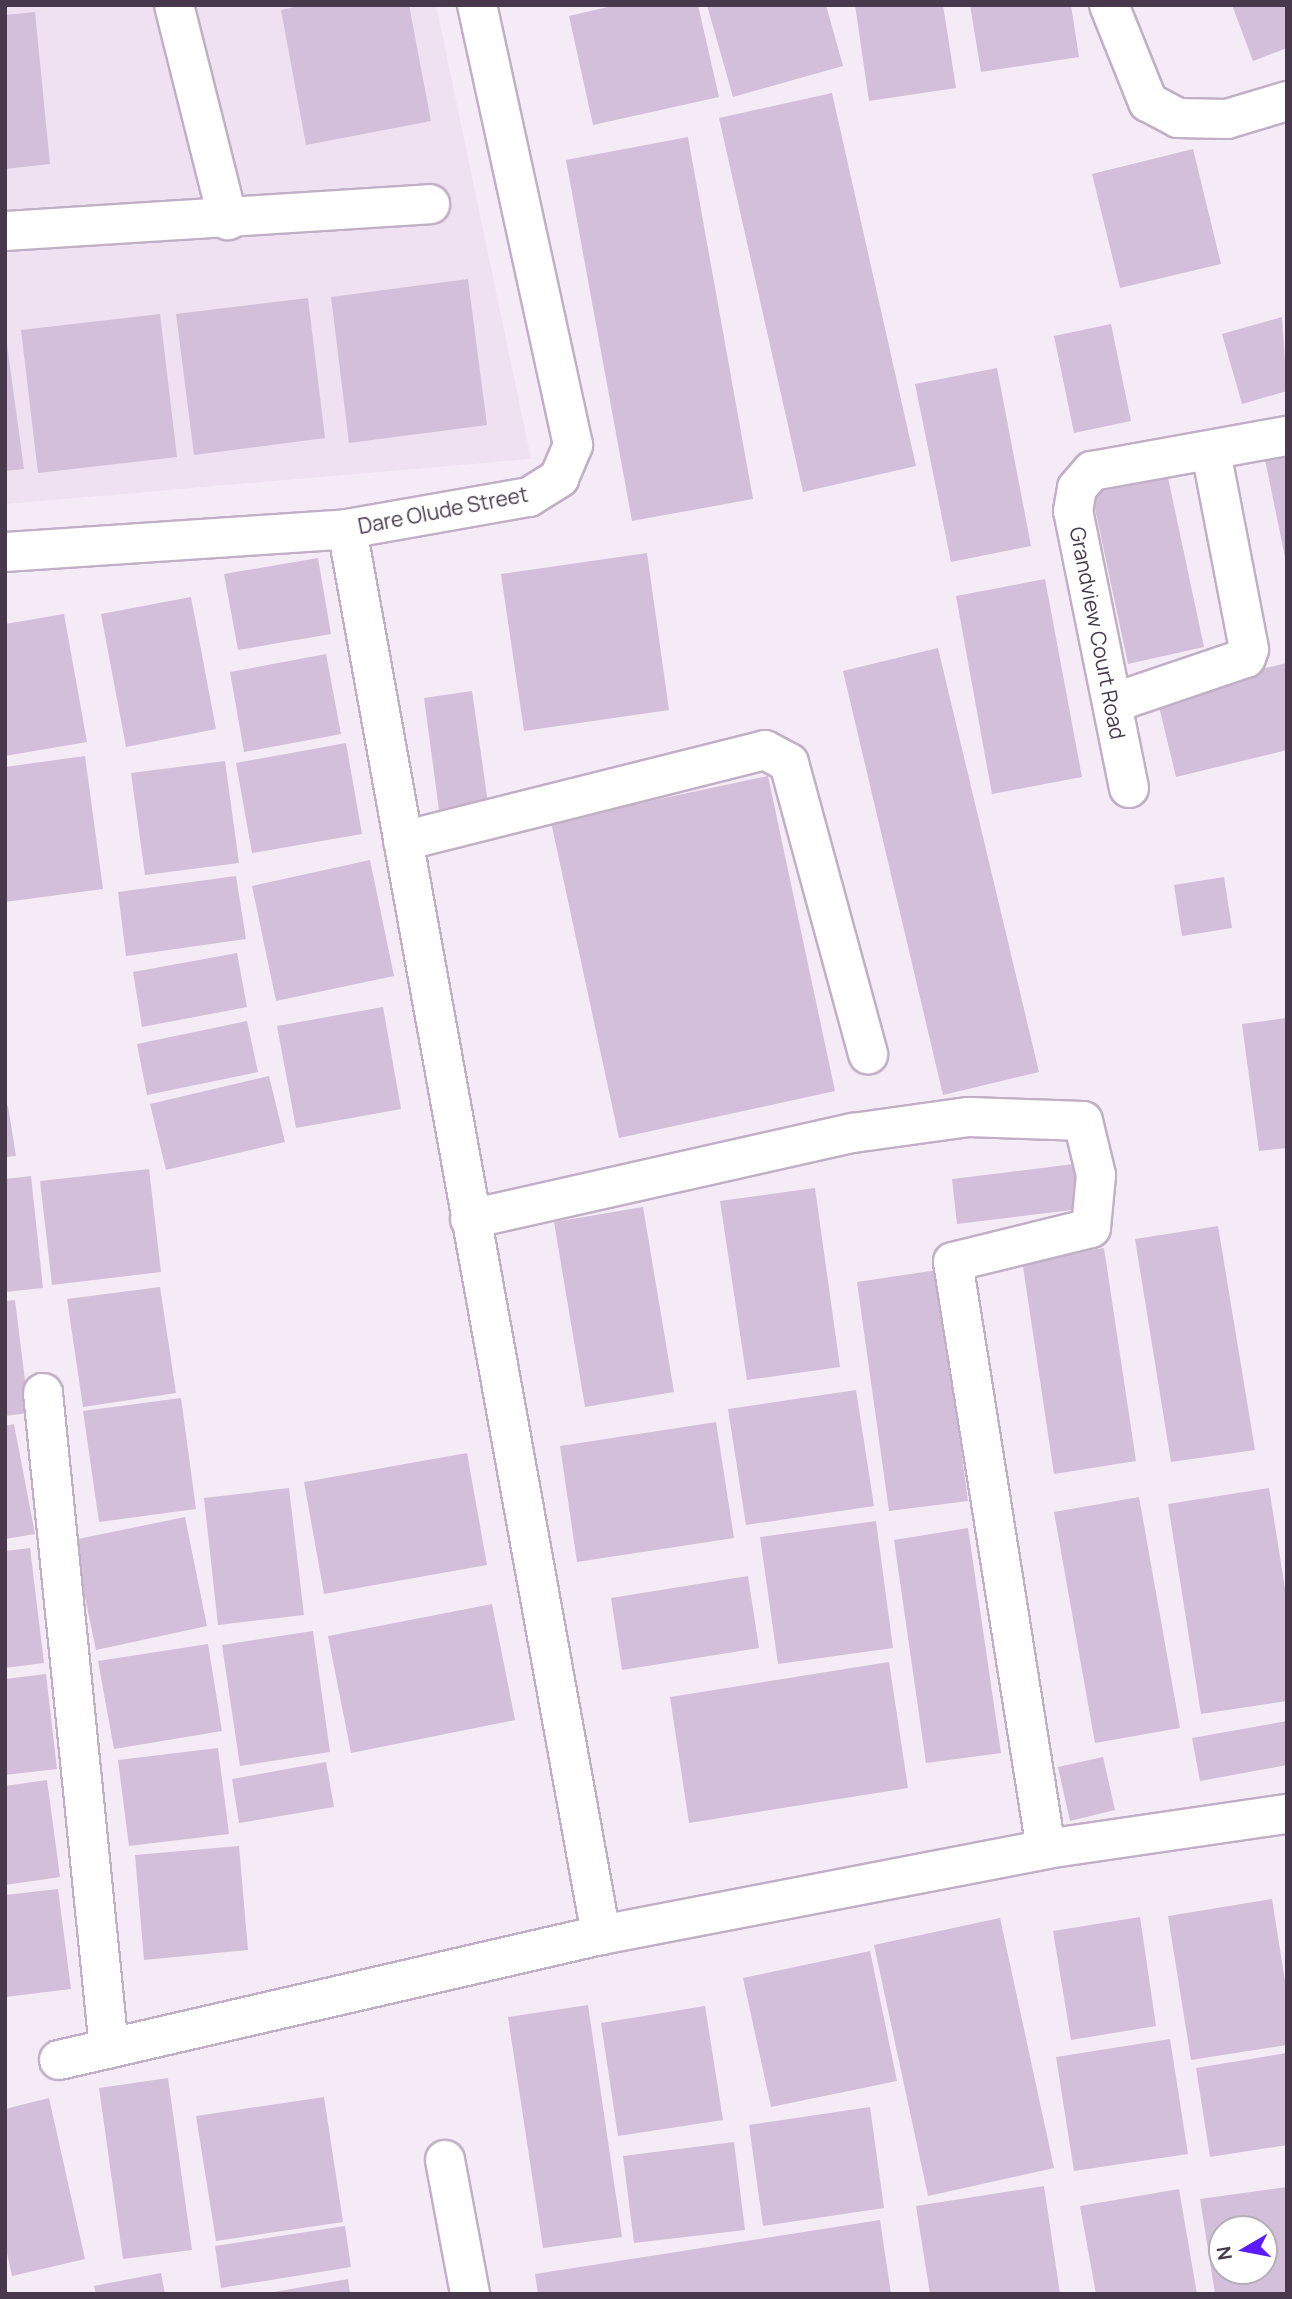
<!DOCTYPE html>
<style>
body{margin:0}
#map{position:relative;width:1292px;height:2299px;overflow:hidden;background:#f5ebf6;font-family:Manrope,sans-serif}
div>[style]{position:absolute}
.residential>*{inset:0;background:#efe0f2}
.building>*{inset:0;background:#d3bfd9}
.roads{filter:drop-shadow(2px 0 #c1afc6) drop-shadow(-2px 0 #c1afc6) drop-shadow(0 2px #c1afc6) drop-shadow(0 -2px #c1afc6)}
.minor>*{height:38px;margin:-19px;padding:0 19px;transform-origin:19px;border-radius:19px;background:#fff}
span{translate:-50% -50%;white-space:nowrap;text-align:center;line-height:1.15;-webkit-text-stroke:7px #fff;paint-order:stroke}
.street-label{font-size:21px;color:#47384c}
.frame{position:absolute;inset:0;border:7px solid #47384c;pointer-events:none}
.north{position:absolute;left:1208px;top:2215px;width:70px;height:70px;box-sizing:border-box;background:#fff;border:2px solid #b5afb7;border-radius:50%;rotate:260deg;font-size:19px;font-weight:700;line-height:28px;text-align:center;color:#47384c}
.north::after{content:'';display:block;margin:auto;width:24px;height:32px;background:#5c1aff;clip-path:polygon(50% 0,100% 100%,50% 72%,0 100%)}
</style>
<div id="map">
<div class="residential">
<div style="clip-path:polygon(5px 5px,436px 5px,531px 459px,5px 504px)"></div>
</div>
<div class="building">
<div style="clip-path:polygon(304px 5px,409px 5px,431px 121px,306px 145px,281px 10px)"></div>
<div style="clip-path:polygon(616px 5px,698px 5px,719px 97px,593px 125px,569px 16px)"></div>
<div style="clip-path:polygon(707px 5px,826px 5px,843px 66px,733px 97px)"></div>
<div style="clip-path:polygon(855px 5px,943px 5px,956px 88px,869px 101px)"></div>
<div style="clip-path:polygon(970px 5px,1071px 5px,1079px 57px,981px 72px)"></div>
<div style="clip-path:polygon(1232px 5px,1287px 5px,1287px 48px,1253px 61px)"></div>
<div style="clip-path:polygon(35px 12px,50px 164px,5px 169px,5px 15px)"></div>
<div style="clip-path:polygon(832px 93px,916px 466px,803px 492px,719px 118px)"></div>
<div style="clip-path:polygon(688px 137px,753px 499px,632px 521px,566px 160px)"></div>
<div style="clip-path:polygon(1193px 149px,1221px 264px,1120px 288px,1092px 174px)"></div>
<div style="clip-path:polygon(468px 279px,487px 425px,349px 443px,331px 297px)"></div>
<div style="clip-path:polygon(308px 298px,325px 438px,194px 455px,176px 314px)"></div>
<div style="clip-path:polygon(160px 314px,177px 457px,38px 473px,21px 330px)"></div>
<div style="clip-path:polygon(1282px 317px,1287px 391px,1242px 404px,1222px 334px)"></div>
<div style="clip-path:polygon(1111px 324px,1131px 421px,1074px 433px,1054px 336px)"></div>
<div style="clip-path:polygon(5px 330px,24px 469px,5px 471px)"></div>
<div style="clip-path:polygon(997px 368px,1031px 546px,951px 562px,915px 384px)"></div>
<div style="clip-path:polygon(1287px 445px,1287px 562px,1286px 562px,1263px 450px)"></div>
<div style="clip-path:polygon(1167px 473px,1204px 647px,1128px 664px,1091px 490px)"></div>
<div style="clip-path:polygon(647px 553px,669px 710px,524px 731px,501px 574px)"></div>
<div style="clip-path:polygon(318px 558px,331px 634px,238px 650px,224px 574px)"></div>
<div style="clip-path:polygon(1045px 579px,1082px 777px,992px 794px,956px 596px)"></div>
<div style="clip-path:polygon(191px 597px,216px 729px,126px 747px,101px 614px)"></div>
<div style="clip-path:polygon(64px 614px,87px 742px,5px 756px,5px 624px)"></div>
<div style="clip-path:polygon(938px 648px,1039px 1072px,943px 1095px,843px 671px)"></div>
<div style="clip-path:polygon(326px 654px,341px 734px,244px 752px,230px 672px)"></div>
<div style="clip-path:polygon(1287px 663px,1287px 750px,1176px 777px,1156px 694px)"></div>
<div style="clip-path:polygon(472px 691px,488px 803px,439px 810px,424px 698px)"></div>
<div style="clip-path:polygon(346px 743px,362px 834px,252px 853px,236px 763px)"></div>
<div style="clip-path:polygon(85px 756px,103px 889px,5px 902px,5px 767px)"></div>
<div style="clip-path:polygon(225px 761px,239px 863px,145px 875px,131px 773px)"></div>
<div style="clip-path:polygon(768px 776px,835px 1091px,619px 1138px,551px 822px)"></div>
<div style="clip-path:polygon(370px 860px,394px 976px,276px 1001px,252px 886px)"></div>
<div style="clip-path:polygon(236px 876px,246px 939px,126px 956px,118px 892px)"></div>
<div style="clip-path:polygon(1224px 877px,1232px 928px,1182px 936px,1174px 885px)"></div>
<div style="clip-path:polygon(237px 953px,247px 1007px,142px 1027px,133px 972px)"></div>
<div style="clip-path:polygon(383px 1007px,401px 1109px,296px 1128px,277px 1026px)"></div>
<div style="clip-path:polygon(1287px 1018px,1287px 1148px,1259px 1151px,1242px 1024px)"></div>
<div style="clip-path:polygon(247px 1021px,258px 1072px,147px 1095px,137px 1044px)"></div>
<div style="clip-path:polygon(269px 1076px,285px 1142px,166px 1170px,150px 1104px)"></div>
<div style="clip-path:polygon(8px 1106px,16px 1156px,5px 1157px,5px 1107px)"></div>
<div style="clip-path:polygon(1074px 1164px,1080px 1209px,957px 1224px,952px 1179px)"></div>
<div style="clip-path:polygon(149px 1169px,161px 1272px,52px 1285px,40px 1181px)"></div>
<div style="clip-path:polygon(31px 1176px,43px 1288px,5px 1292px,5px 1179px)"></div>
<div style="clip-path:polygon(815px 1188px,840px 1367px,747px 1380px,720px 1201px)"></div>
<div style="clip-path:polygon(643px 1207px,674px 1392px,585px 1407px,554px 1222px)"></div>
<div style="clip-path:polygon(1218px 1226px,1255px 1450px,1171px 1462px,1135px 1239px)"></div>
<div style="clip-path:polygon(1104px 1248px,1136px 1461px,1054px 1474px,1022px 1260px)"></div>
<div style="clip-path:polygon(937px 1270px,968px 1501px,889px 1511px,857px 1282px)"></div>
<div style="clip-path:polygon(160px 1287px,176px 1393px,83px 1407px,67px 1299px)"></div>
<div style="clip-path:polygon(15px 1300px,29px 1413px,5px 1416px,5px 1301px)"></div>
<div style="clip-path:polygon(856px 1390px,874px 1506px,746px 1525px,728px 1409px)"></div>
<div style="clip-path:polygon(181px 1398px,196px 1509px,99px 1522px,83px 1411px)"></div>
<div style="clip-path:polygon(716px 1422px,734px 1538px,577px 1562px,560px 1446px)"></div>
<div style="clip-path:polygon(14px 1424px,35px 1534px,5px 1539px,5px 1426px)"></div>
<div style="clip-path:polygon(467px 1453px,487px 1565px,324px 1594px,304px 1482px)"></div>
<div style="clip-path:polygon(289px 1488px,304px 1615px,218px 1625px,204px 1498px)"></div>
<div style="clip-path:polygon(1269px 1488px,1287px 1601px,1287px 1701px,1201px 1714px,1168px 1504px)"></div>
<div style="clip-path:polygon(1139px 1497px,1180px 1728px,1095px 1743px,1054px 1512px)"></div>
<div style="clip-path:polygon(185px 1517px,207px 1626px,96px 1650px,73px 1540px)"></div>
<div style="clip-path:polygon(876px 1521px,893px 1648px,778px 1664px,760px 1537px)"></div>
<div style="clip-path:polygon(968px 1528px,1001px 1753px,926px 1763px,894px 1540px)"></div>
<div style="clip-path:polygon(30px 1548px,44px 1663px,5px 1668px,5px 1551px)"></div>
<div style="clip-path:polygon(748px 1576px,759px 1648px,622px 1670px,611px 1598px)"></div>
<div style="clip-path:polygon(492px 1604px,515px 1720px,351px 1753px,328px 1636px)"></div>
<div style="clip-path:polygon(313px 1631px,330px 1752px,240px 1766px,222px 1645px)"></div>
<div style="clip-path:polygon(208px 1644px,222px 1731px,114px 1749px,98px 1661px)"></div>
<div style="clip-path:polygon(889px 1662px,908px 1788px,689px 1823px,670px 1697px)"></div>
<div style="clip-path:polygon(46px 1674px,57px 1769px,5px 1775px,5px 1679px)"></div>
<div style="clip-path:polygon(1287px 1721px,1287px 1765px,1200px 1781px,1192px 1738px)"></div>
<div style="clip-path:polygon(218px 1748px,229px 1834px,129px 1846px,118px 1760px)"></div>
<div style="clip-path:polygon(1103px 1757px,1115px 1810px,1070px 1821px,1058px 1767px)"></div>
<div style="clip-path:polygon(326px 1762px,334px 1807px,239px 1823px,232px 1779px)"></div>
<div style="clip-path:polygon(47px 1780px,60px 1877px,5px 1885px,5px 1786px)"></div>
<div style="clip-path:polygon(239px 1846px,248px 1950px,144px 1960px,135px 1855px)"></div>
<div style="clip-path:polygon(58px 1889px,71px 1989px,5px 1997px,5px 1895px)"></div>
<div style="clip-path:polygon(1272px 1899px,1287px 1994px,1287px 2045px,1191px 2060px,1168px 1916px)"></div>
<div style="clip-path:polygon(1140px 1917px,1156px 2026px,1071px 2040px,1053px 1931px)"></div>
<div style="clip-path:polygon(1000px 1918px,1054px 2168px,928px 2196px,874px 1945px)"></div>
<div style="clip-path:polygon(870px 1951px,897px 2081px,771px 2107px,743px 1978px)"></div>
<div style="clip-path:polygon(588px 2005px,622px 2237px,543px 2248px,508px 2017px)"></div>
<div style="clip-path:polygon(705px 2006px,723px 2120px,618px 2136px,601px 2023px)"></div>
<div style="clip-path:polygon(1170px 2039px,1188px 2154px,1074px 2171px,1056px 2057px)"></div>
<div style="clip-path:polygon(1287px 2053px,1287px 2145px,1210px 2157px,1196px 2068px)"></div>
<div style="clip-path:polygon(168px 2078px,192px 2250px,123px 2259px,99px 2088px)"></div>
<div style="clip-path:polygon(324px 2097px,343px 2222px,216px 2241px,196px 2116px)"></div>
<div style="clip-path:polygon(49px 2098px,85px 2259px,12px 2276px,5px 2244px,5px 2109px)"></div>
<div style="clip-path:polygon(870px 2107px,884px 2208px,763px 2226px,749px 2125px)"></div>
<div style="clip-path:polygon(734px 2142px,745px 2230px,634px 2243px,623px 2156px)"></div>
<div style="clip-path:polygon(1044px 2186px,1060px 2294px,930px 2294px,916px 2206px)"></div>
<div style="clip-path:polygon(evenodd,1287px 2187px,1287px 2294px,1215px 2294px,1200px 2199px,1287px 2187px,1222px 2229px,1264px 2229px,1264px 2271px,1222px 2271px,1222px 2229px)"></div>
<div style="clip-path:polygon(1179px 2189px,1197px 2294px,1096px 2294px,1080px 2206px)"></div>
<div style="clip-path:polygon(880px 2220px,891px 2294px,538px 2294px,535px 2274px)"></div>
<div style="clip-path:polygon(345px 2226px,351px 2267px,221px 2288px,215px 2246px)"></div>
<div style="clip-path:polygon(161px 2273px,165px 2294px,96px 2294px,94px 2286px)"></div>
<div style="clip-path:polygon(348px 2279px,350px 2294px,274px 2294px,274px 2292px)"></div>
</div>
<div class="roads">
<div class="minor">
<div style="left:174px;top:5px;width:222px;rotate:75.9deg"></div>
<div style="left:1109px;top:5px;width:105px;rotate:68.1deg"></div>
<div style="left:1148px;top:102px;width:34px;rotate:28deg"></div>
<div style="left:1178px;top:118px;width:49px;rotate:1.2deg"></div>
<div style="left:1227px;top:119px;width:63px;rotate:-16.7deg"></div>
<div style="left:5px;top:231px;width:426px;rotate:-3.6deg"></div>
<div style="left:347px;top:529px;width:1429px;rotate:79.76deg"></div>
<div style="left:601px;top:1935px;width:453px;rotate:-10.9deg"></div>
<div style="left:1046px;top:1849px;width:244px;rotate:-8.3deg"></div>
<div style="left:5px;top:552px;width:343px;rotate:-3.8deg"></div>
<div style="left:347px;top:529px;width:185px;rotate:-10deg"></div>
<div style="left:529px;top:497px;width:36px;rotate:-32deg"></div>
<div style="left:559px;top:478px;width:36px;rotate:-67deg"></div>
<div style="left:573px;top:445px;width:450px;rotate:-102.3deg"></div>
<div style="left:1113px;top:703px;width:140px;rotate:-18.7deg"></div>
<div style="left:1246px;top:658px;width:9px;rotate:-72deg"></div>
<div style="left:1249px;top:649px;width:201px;rotate:-100.9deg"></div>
<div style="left:1129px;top:788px;width:283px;rotate:-101.4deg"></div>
<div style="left:1073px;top:511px;width:23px;rotate:-80deg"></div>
<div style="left:1077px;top:488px;width:23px;rotate:-49deg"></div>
<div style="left:1092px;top:471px;width:198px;rotate:-10.2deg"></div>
<div style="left:403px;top:841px;width:373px;rotate:-14.1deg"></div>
<div style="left:765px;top:750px;width:27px;rotate:28deg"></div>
<div style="left:789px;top:763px;width:302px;rotate:74.8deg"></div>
<div style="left:470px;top:1219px;width:393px;rotate:-12.7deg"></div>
<div style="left:853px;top:1133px;width:117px;rotate:-7.9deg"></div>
<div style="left:969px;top:1117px;width:114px;rotate:2deg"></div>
<div style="left:1083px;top:1121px;width:56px;rotate:76.5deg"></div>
<div style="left:1096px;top:1175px;width:53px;rotate:95.4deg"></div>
<div style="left:1091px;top:1228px;width:142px;rotate:166.2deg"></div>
<div style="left:953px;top:1262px;width:594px;rotate:81deg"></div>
<div style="left:43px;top:1393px;width:659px;rotate:84.25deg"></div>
<div style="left:59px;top:2060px;width:556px;rotate:-12.99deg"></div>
<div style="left:445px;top:2160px;width:136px;rotate:79.4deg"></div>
</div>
</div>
<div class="street-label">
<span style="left:443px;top:510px;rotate:-11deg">Dare Olude Street</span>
<span style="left:1098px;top:633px;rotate:79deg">Grandview Court Road</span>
</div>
<div class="frame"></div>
<div class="north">N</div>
</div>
